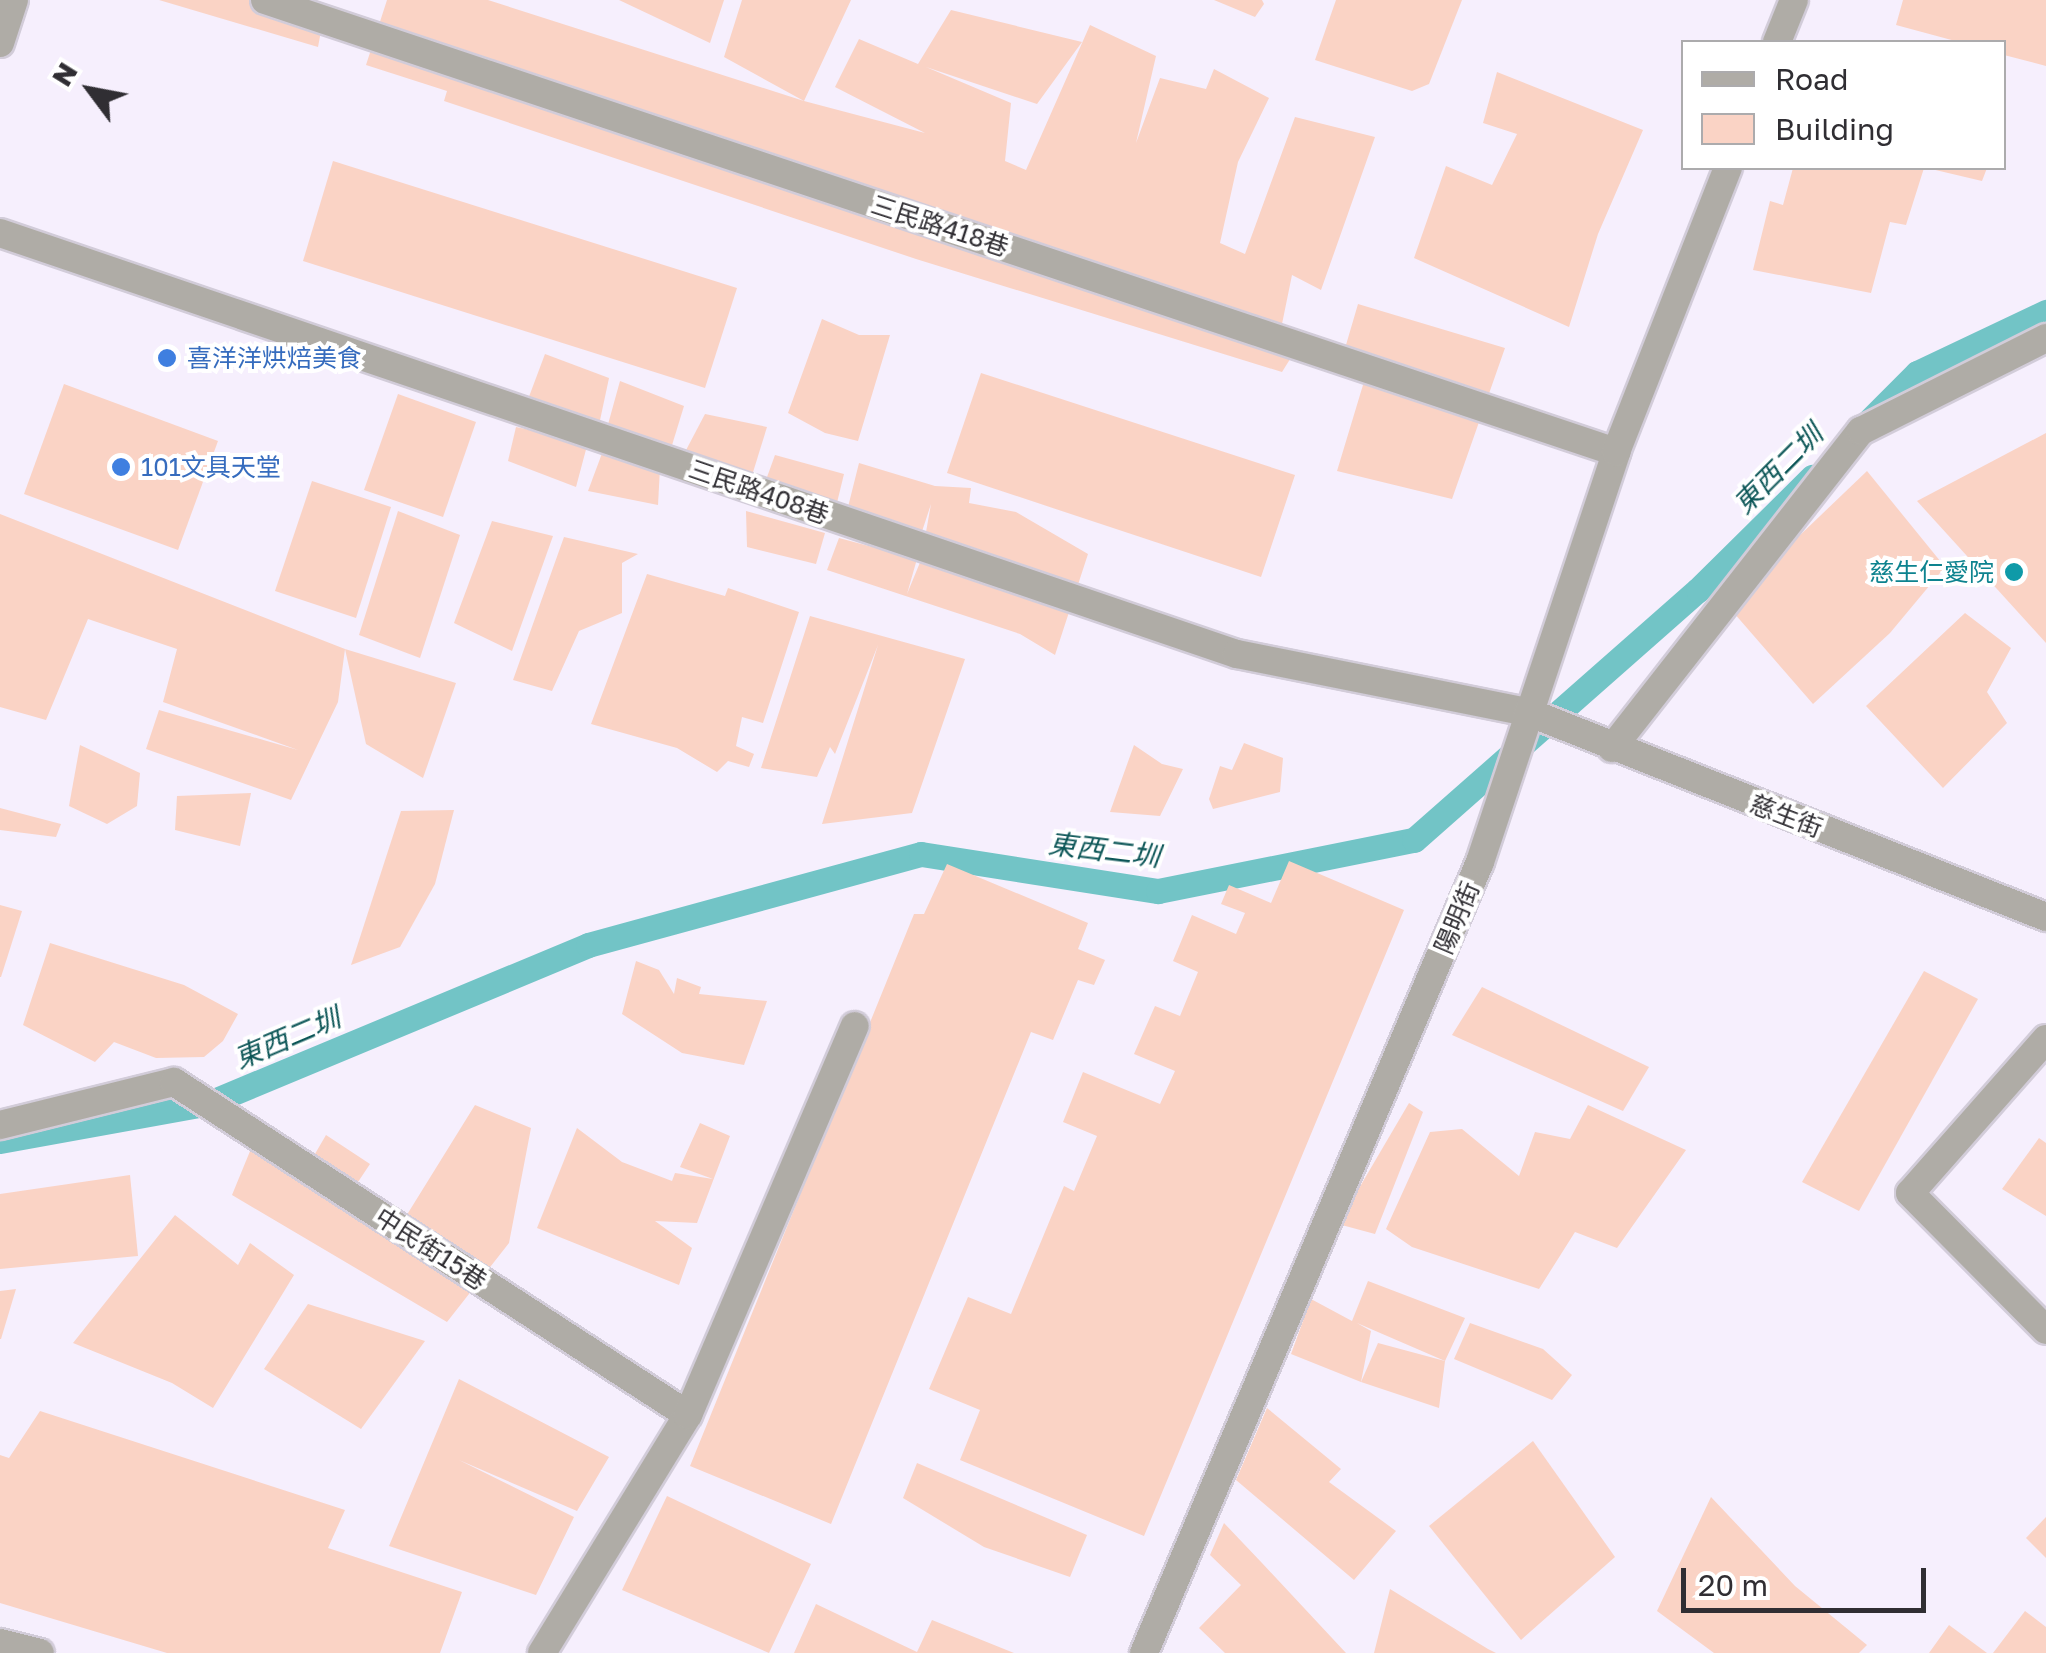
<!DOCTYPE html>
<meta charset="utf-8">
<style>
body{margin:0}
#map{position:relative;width:2046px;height:1653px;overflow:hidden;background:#f6effd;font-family:"Golos Text","Noto Sans TC",sans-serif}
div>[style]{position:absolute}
.stream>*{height:25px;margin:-12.5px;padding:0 12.5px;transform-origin:12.5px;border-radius:12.5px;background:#72c4c6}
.building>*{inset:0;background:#fad3c5}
.roads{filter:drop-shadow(2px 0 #d2ccd9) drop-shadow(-2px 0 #d2ccd9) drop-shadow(0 2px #d2ccd9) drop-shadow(0 -2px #d2ccd9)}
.service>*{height:28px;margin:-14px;padding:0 14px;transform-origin:14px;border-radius:14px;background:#afaca6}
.minor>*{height:28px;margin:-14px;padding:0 14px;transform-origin:14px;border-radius:14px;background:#afaca6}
.tertiary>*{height:28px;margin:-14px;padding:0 14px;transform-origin:14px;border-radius:14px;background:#afaca6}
.dots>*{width:28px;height:28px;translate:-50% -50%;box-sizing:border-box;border:5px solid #fff;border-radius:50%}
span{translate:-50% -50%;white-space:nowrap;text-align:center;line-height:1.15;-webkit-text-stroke:8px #fff;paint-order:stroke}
.street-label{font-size:25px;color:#302e33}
.shop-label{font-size:25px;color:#366cbe}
.left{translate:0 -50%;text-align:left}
.culture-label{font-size:25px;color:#0d838f}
.right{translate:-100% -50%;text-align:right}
.water-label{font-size:28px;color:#0c5657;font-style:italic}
.legend{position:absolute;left:1681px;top:40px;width:325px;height:130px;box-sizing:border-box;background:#fff;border:2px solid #acabad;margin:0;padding:12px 18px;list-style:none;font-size:30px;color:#302e33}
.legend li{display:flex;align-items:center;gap:20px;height:50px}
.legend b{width:50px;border:2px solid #acabad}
.north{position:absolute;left:40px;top:40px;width:100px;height:100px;-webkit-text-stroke:8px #fff;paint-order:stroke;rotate:302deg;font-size:28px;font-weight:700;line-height:40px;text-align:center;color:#302e33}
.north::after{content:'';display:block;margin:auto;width:35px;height:45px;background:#302e33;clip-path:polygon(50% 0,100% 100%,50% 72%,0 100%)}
.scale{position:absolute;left:1681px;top:1568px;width:245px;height:45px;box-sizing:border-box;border:5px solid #302e33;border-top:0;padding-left:12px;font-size:30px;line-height:35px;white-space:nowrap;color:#302e33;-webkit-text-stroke:8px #fff;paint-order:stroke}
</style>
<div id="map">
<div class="stream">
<div style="left:1866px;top:424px;width:72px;rotate:-45deg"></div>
<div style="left:1917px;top:373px;width:143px;rotate:-25.3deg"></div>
<div style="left:0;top:1141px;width:212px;rotate:-10.3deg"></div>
<div style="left:209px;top:1103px;width:411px;rotate:-22.6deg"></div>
<div style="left:588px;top:945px;width:345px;rotate:-15.3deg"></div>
<div style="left:921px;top:854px;width:240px;rotate:8.9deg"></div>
<div style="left:1158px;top:891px;width:261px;rotate:-11.3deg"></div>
<div style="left:1414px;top:840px;width:378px;rotate:-41.4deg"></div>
<div style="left:1698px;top:590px;width:161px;rotate:-44.7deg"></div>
</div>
<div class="building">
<div style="clip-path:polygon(159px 0,298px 0,325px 10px,318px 47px)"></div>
<div style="clip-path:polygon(387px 0,488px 0,804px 101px,724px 57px,742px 0,851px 0,804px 101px,925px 133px,835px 87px,859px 39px,918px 64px,951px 10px,1082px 42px,1037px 104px,926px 67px,1011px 103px,1005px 161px,1026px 170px,1090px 25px,1156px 56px,1136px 143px,1160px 78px,1206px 89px,1214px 69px,1269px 98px,1238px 162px,1220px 243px,1245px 254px,1295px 117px,1375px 137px,1321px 290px,1292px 275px,1282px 324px,1307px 332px,1282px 372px,916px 259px,444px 101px,447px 91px,366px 65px)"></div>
<div style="clip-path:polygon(619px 0,724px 0,710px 43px)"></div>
<div style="clip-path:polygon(1214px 0,1262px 0,1264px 4px,1255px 17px)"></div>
<div style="clip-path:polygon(1336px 0,1462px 0,1429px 84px,1412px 91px,1315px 60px)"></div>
<div style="clip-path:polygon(1903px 0,2046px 0,2046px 66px,2004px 55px,2004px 42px,1959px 42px,1896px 25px)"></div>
<div style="clip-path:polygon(1497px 72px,1643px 130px,1598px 234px,1569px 327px,1414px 258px,1446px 166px,1492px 185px,1517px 134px,1483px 123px)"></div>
<div style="clip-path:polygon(333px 161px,737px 288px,705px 388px,303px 261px)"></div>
<div style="clip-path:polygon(1793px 168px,1924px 168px,1906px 225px,1890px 222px,1871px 293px,1753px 270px,1770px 201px,1783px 205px)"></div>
<div style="clip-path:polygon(1927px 168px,1987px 168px,1982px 181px)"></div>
<div style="clip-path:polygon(1358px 304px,1505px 348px,1452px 499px,1337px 471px,1366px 375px,1341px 362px)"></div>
<div style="clip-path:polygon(822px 319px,859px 335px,890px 335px,858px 441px,825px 433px,788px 413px)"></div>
<div style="clip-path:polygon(545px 354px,609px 378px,599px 425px,527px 402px)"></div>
<div style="clip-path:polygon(981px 373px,1295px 475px,1261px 577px,947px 473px)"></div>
<div style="clip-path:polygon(620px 381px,684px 406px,669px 455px,607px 428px)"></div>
<div style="clip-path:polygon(64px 384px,218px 441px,178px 550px,24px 494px)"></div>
<div style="clip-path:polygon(398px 394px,476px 422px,443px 517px,364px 490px)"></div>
<div style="clip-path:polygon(705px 414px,767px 427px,745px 498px,674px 473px)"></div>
<div style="clip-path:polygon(516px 427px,588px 442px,576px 487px,508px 461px)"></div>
<div style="clip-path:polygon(2046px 433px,2046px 643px,1917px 501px)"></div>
<div style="clip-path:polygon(604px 448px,660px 468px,658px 505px,588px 491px)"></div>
<div style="clip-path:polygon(775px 455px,844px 474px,834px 515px,758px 502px)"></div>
<div style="clip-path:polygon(859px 463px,935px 486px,971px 488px,969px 503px,1016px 512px,1088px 554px,1055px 655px,1020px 634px,827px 570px,839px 538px,917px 559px,907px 594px,921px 560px,931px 504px,914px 556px,844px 523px)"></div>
<div style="clip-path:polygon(1867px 471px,1945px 567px,1890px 633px,1813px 704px,1727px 605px)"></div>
<div style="clip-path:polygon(312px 481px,391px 507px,356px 618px,275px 591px)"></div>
<div style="clip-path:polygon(398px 511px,460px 535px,420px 658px,359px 635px)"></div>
<div style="clip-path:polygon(746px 511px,825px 533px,816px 564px,747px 547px)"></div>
<div style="clip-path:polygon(0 514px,345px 649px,338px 702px,291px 800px,146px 749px,159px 710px,298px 750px,163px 702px,177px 649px,88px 619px,46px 720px,0 707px)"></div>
<div style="clip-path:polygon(492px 521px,553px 536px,512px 651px,454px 623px)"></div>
<div style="clip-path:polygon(564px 537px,638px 554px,622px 563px,622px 613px,579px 631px,552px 691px,513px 680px)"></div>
<div style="clip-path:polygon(647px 574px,725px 596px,728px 588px,799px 612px,763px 723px,742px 717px,736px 746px,754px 754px,749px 767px,728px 761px,717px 772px,677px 748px,591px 724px)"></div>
<div style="clip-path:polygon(1965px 613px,2011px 648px,1987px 692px,2007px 723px,1943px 788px,1866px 706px)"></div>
<div style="clip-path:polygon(810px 616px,965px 659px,912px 813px,822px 824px,878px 645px,835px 754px,830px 747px,817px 777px,761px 768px)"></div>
<div style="clip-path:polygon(345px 649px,456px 683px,423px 778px,366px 744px)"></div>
<div style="clip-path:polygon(1244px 743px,1283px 758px,1280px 792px,1213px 809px,1209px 799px,1220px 766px,1232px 770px)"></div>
<div style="clip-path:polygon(80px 745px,140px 773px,137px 806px,107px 824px,69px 806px)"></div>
<div style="clip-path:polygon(1134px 745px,1162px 764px,1183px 769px,1160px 816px,1110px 812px)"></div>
<div style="clip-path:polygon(251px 793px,240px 846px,175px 830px,177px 796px)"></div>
<div style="clip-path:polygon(0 808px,61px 824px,56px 837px,0 830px)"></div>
<div style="clip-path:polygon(454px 810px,435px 884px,400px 947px,351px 965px,401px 811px)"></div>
<div style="clip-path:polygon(1289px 861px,1404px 910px,1144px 1536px,960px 1460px,980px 1410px,929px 1389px,968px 1297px,1011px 1314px,1064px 1186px,1074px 1191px,1097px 1136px,1063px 1122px,1083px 1072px,1160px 1104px,1175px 1071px,1134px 1054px,1155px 1006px,1180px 1016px,1198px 972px,1173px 961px,1192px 915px,1236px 934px,1245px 913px,1221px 904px,1229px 885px,1271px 903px)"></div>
<div style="clip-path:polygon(947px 864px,1088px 923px,1078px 949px,1105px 960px,1094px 985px,1078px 980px,1053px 1040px,1031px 1032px,831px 1524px,690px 1466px,914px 914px,924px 914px)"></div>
<div style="clip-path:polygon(0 905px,22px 911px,1px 977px,0 977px)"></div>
<div style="clip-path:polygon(50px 943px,184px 985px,238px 1014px,223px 1041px,204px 1057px,156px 1058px,114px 1042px,95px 1062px,23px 1025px)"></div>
<div style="clip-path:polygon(636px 961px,659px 970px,674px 994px,677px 978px,701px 987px,699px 994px,767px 1001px,744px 1065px,682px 1053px,622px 1014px)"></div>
<div style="clip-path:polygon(1924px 971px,1978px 999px,1859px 1211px,1802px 1182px)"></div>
<div style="clip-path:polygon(1482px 987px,1649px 1067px,1623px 1111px,1452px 1035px)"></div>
<div style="clip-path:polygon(1409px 1103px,1423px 1112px,1375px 1234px,1338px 1224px)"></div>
<div style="clip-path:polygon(475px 1105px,531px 1128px,509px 1243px,447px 1322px,232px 1195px,255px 1139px,305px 1171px,326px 1135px,370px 1164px,344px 1203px,395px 1234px)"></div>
<div style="clip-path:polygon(1588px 1105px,1686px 1150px,1617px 1248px,1575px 1232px,1539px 1289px,1412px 1247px,1386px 1229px,1430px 1132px,1462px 1129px,1519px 1176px,1535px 1132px,1570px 1139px)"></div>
<div style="clip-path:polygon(700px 1123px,730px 1136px,697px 1223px,655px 1221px,692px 1248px,679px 1285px,537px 1228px,577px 1128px,622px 1162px,672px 1181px,675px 1173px,713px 1179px,680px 1167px)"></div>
<div style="clip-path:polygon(2039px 1138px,2046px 1143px,2046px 1216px,2002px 1189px)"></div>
<div style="clip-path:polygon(130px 1175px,138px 1256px,0 1269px,0 1194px)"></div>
<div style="clip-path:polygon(175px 1215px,238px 1265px,250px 1243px,294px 1275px,213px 1408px,172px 1383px,73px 1343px)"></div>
<div style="clip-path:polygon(1368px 1281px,1465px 1318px,1445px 1361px,1357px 1323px,1371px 1331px,1361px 1382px,1291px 1354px,1311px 1299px,1352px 1321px)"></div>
<div style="clip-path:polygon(16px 1289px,1px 1339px,0 1339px,0 1291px)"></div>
<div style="clip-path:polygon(308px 1304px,425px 1341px,361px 1429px,264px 1369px)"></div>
<div style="clip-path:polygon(1470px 1323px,1543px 1349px,1572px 1375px,1552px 1400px,1454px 1359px)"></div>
<div style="clip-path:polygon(1378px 1343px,1445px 1361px,1439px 1408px,1361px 1382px)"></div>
<div style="clip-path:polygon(459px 1379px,609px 1457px,577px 1511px,459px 1460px,574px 1517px,536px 1595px,389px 1546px)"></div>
<div style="clip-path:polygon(1267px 1408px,1341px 1469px,1329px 1482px,1396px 1531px,1354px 1580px,1236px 1480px)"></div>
<div style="clip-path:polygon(40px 1411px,345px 1510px,328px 1548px,462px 1592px,440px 1653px,167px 1653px,0 1603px,0 1455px,9px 1458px)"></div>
<div style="clip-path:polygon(1533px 1441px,1615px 1557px,1521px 1640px,1429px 1526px)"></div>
<div style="clip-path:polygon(917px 1463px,1087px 1535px,1070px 1577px,984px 1547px,903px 1498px)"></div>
<div style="clip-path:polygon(667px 1496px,811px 1564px,769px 1653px,622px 1590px)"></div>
<div style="clip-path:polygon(1711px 1497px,1795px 1586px,1867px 1645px,1859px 1653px,1714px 1653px,1657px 1611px)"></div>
<div style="clip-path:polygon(2046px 1517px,2046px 1558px,2026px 1538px)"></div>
<div style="clip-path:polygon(1224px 1523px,1262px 1563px,1346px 1653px,1225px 1653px,1199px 1628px,1241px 1585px,1210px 1555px)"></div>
<div style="clip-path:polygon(1390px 1589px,1488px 1649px,1496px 1653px,1374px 1653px)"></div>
<div style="clip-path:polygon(816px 1604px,917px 1652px,932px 1620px,1014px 1653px,794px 1653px)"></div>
<div style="clip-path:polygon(2025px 1611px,2046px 1627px,2046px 1653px,1993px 1653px)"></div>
<div style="clip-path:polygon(1949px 1625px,1987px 1653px,1929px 1653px)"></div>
</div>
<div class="roads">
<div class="service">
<div style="left:265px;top:0;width:1425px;rotate:18.5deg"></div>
<div style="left:0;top:233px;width:1307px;rotate:18.8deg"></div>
<div style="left:1237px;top:654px;width:297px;rotate:11.3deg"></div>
<div style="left:1612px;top:748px;width:403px;rotate:-51.9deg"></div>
<div style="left:1861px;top:431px;width:207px;rotate:-26.7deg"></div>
<div style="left:2046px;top:1039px;width:205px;rotate:131.4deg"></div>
<div style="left:1910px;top:1193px;width:193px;rotate:45.2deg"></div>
<div style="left:0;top:1125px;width:179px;rotate:-13.9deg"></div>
<div style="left:174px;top:1082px;width:612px;rotate:32.94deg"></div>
<div style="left:0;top:1643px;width:41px;rotate:14deg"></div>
<div style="left:542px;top:1653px;width:279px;rotate:-58.5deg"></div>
<div style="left:688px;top:1415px;width:423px;rotate:-66.8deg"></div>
</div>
<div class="minor">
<div style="left:1777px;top:42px;width:45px;rotate:-68deg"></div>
<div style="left:1528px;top:712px;width:557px;rotate:21.59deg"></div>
<div style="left:1144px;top:1653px;width:859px;rotate:-66.99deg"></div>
<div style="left:1480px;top:862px;width:432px;rotate:-71.6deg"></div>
<div style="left:1616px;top:452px;width:305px;rotate:-68.5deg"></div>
</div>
<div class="tertiary">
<div style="left:0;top:43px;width:45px;rotate:-72deg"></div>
</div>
</div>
<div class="dots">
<div style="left:167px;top:358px;background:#3f7fe0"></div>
<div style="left:121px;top:467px;background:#3f7fe0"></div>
<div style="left:2014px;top:572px;background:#0f9aa8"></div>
</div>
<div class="street-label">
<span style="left:940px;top:226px;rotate:18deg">三民路418巷</span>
<span style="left:759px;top:492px;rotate:19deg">三民路408巷</span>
<span style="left:1786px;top:816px;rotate:21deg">慈生街</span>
<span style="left:1457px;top:918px;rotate:-67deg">陽明街</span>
<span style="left:431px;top:1249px;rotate:33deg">中民街15巷</span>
</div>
<div class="shop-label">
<span class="left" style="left:187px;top:358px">喜洋洋烘焙美食</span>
<span class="left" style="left:141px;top:467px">101文具天堂</span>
</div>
<div class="culture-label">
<span class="right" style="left:1994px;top:572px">慈生仁愛院</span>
</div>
<div class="water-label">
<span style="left:1778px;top:469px;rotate:-45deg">東西二圳</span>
<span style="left:1104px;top:850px;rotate:7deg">東西二圳</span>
<span style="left:287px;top:1038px;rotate:-23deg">東西二圳</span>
</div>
<ul class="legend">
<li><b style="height:12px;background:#afaca6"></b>Road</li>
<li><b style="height:28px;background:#fad3c5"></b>Building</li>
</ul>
<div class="north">N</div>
<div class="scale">20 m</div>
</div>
